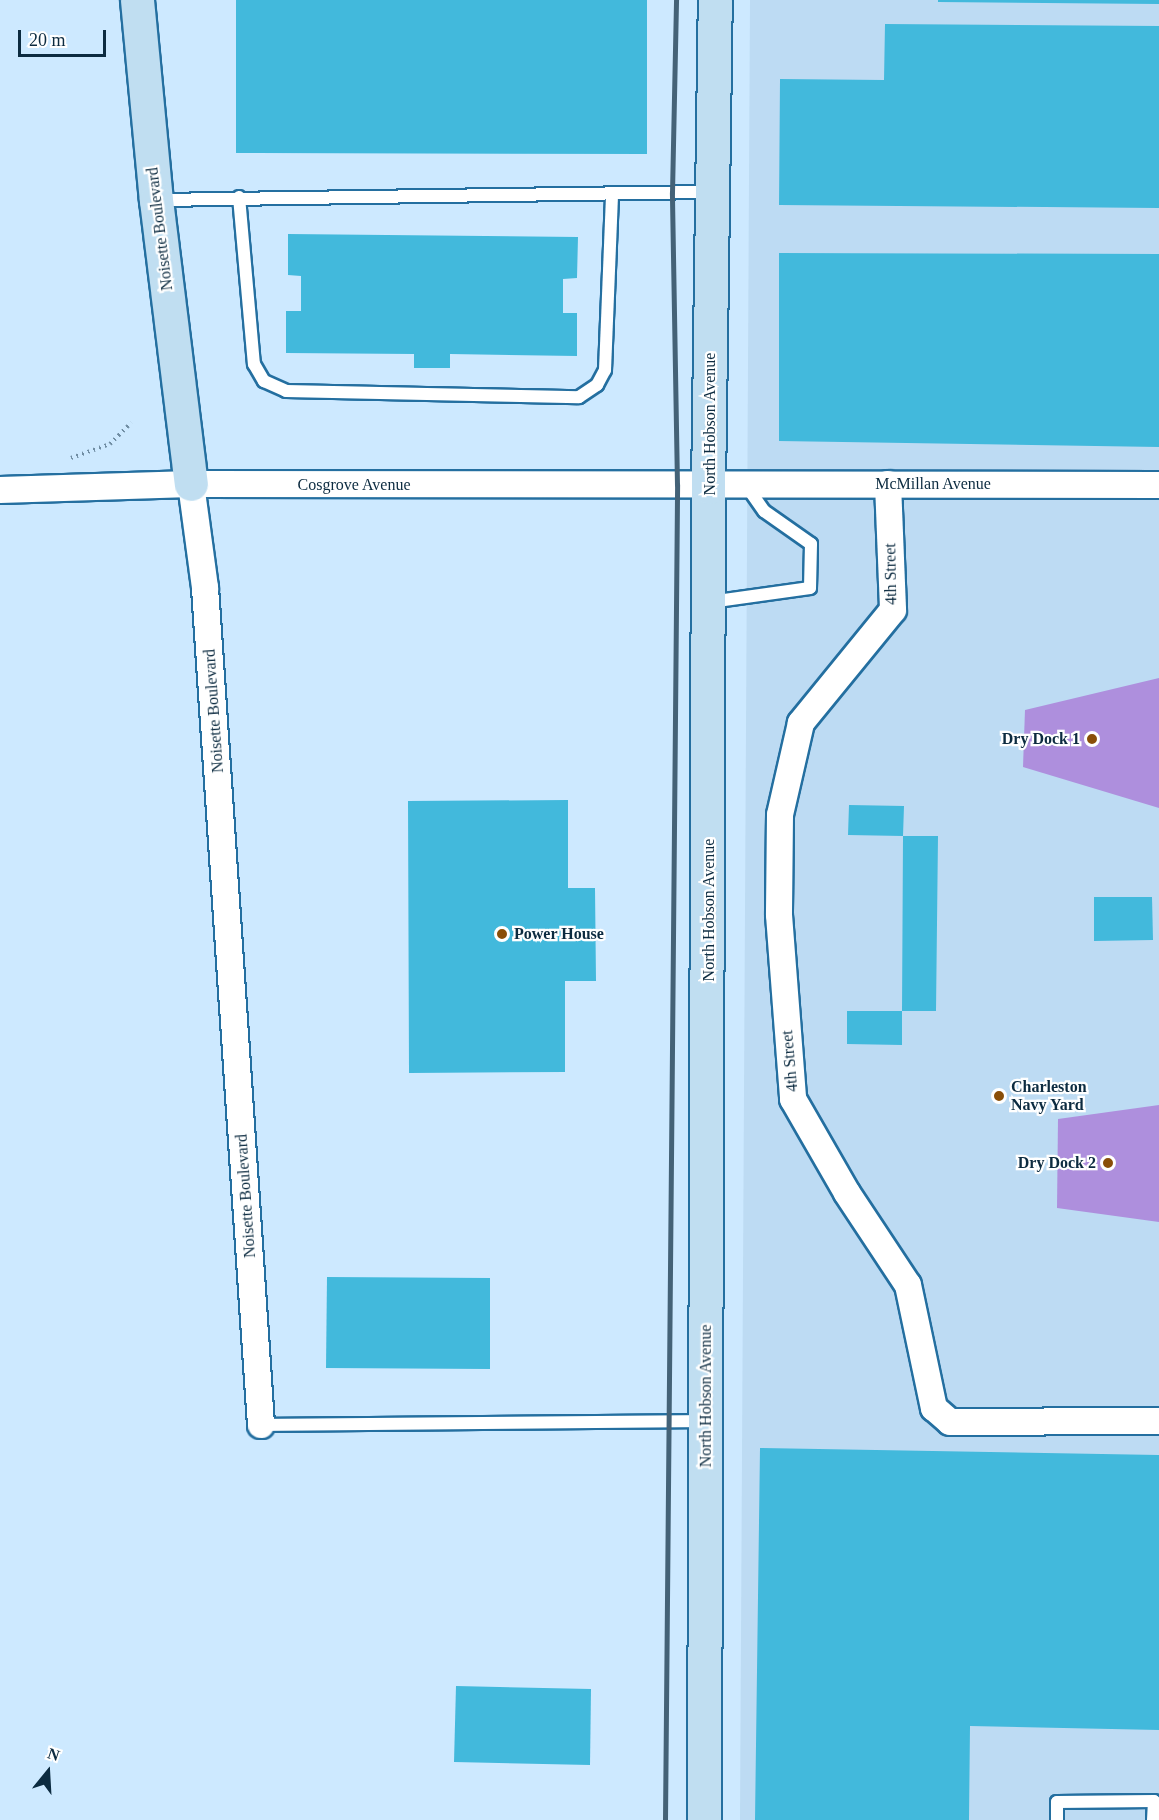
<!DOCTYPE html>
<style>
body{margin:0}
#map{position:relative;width:1159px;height:1820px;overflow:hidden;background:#cde9ff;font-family:"Times New Roman",serif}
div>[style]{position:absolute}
.built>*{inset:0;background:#bddbf3}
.water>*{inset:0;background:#ae8fdd}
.building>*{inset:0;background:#42b9dc}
.path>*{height:4px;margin-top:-2px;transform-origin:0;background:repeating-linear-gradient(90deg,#708da3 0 1.5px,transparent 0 6px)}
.roads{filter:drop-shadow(2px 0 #246fa0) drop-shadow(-2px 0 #246fa0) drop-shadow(0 2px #246fa0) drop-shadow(0 -2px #246fa0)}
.lane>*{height:12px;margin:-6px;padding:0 6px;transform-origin:6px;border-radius:6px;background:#fff}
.street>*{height:26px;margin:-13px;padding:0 13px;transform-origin:13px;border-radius:13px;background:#fff}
.secondary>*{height:33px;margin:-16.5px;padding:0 16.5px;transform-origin:16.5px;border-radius:16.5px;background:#c0def1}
.rail>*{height:4.5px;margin:-2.25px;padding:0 2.25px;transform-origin:2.25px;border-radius:2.25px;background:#446277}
.dots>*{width:16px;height:16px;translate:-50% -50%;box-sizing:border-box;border:3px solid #fff;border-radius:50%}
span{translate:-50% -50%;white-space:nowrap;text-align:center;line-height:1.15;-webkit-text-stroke:4.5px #fff;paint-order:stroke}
.street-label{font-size:16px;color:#0c2b40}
.poi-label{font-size:16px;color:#0c2b40;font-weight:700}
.right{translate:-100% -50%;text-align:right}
.left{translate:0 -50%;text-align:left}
.north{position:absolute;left:18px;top:1742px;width:60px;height:60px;-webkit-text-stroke:4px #fff;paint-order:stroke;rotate:18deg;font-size:16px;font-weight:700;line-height:24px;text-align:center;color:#0c2b40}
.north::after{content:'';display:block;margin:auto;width:21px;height:27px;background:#0c2b40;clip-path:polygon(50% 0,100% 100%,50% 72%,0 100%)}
.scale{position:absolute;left:18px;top:30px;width:88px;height:27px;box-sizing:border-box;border:3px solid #0c2b40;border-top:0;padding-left:8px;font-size:18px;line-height:21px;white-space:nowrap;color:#0c2b40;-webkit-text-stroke:4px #fff;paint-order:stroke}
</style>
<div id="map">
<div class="built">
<div style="clip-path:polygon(750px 0,1159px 0,1159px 1820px,740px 1820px)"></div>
</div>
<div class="water">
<div style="clip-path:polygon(1159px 678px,1159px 808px,1023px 767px,1025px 710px)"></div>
<div style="clip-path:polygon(1159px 1105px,1159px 1222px,1057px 1208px,1058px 1119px)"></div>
</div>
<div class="building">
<div style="clip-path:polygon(236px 0,647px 0,647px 154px,236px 153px)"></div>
<div style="clip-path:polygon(938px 0,1159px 0,1159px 4px,938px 2px)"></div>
<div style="clip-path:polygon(885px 24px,1159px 26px,1159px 208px,779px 205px,780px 79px,884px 80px)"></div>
<div style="clip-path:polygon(288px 234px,578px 237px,577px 278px,563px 279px,563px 313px,577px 313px,577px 356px,450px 354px,450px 368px,414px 368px,414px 354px,286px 353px,286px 311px,301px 311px,301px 276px,288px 275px)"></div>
<div style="clip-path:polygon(779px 253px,1159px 254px,1159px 447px,779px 441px)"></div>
<div style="clip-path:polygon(568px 800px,568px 888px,595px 888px,596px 981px,565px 981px,565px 1072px,409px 1073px,408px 801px)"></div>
<div style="clip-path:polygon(849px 805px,904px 806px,903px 836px,938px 836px,936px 1011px,902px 1011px,903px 836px,848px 835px)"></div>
<div style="clip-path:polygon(1094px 897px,1152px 897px,1153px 940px,1094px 941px)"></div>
<div style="clip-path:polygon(847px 1011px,902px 1011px,902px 1045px,847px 1044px)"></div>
<div style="clip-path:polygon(327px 1277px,490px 1278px,490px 1369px,326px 1368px)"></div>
<div style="clip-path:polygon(760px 1448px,1159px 1455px,1159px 1730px,970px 1726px,969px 1820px,755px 1820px)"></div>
<div style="clip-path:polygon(456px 1686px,591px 1689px,590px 1765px,454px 1762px)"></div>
</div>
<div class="path">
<div style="left:71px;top:458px;width:41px;rotate:-19.7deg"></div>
<div style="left:110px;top:444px;width:30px;rotate:-45deg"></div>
</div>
<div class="roads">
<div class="lane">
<div style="left:239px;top:197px;width:168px;rotate:84.9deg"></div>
<div style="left:254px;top:364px;width:20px;rotate:60deg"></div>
<div style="left:264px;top:381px;width:24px;rotate:24deg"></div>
<div style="left:286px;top:391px;width:293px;rotate:1.2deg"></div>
<div style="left:579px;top:397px;width:22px;rotate:-34deg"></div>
<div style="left:597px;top:385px;width:17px;rotate:-62deg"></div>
<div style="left:605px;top:370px;width:176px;rotate:-87.7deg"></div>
<div style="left:157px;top:200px;width:553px;rotate:-0.83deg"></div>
<div style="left:710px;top:602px;width:101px;rotate:-8deg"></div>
<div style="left:810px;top:588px;width:44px;rotate:-88.7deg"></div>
<div style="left:811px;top:544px;width:57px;rotate:-144.9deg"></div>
<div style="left:764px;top:511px;width:32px;rotate:-125deg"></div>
<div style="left:261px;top:1425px;width:443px;rotate:-0.5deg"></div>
<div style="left:1057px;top:1820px;width:18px;rotate:-90deg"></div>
<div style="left:1057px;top:1802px;width:97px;rotate:-0.6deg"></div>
<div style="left:1154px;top:1801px;width:19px;rotate:93deg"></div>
</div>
<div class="street">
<div style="left:191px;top:484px;width:105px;rotate:82.3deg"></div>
<div style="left:205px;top:588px;width:839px;rotate:86.17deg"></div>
<div style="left:888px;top:484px;width:126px;rotate:87.7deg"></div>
<div style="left:893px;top:610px;width:146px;rotate:129.2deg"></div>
<div style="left:801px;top:723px;width:94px;rotate:102.9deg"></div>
<div style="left:780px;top:815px;width:100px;rotate:90.6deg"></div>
<div style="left:779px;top:915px;width:185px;rotate:85.6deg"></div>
<div style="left:793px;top:1099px;width:108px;rotate:60.1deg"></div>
<div style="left:847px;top:1193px;width:110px;rotate:56.5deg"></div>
<div style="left:908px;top:1285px;width:126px;rotate:78.1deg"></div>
<div style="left:934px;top:1408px;width:21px;rotate:41deg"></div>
<div style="left:950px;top:1422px;width:209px;rotate:-0.3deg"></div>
<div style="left:0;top:490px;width:191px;rotate:-1.8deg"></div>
<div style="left:191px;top:484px;width:968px;rotate:0.06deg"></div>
</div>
<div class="secondary">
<div style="left:137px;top:0;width:201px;rotate:84.6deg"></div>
<div style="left:156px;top:200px;width:286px;rotate:83deg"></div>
<div style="left:704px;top:1820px;width:1333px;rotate:-89.83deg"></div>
<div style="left:708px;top:487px;width:487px;rotate:-89.2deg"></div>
</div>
</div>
<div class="rail">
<div style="left:665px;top:1820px;width:1335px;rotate:-89.48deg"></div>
<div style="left:677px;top:485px;width:292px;rotate:-91deg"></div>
<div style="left:672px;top:193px;width:193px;rotate:-88.8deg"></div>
</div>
<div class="dots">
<div style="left:1092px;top:739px;background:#894e08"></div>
<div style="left:502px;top:934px;background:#894e08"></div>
<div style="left:999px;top:1096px;background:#894e08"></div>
<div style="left:1108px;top:1163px;background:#894e08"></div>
</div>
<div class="street-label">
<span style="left:160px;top:229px;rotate:-97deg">Noisette Boulevard</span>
<span style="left:710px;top:424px;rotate:-90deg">North Hobson Avenue</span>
<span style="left:933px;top:484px">McMillan Avenue</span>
<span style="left:354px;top:485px">Cosgrove Avenue</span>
<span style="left:891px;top:574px;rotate:-91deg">4th Street</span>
<span style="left:214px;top:711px;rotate:-94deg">Noisette Boulevard</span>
<span style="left:709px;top:910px;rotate:-90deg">North Hobson Avenue</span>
<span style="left:790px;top:1061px;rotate:-95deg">4th Street</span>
<span style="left:246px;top:1196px;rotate:-94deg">Noisette Boulevard</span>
<span style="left:706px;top:1396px;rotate:-90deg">North Hobson Avenue</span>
</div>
<div class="poi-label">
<span class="right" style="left:1080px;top:739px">Dry Dock 1</span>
<span class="left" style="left:514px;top:934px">Power House</span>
<span class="left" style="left:1011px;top:1096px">Charleston<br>Navy Yard</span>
<span class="right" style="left:1096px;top:1163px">Dry Dock 2</span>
</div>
<div class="north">N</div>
<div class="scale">20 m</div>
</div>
